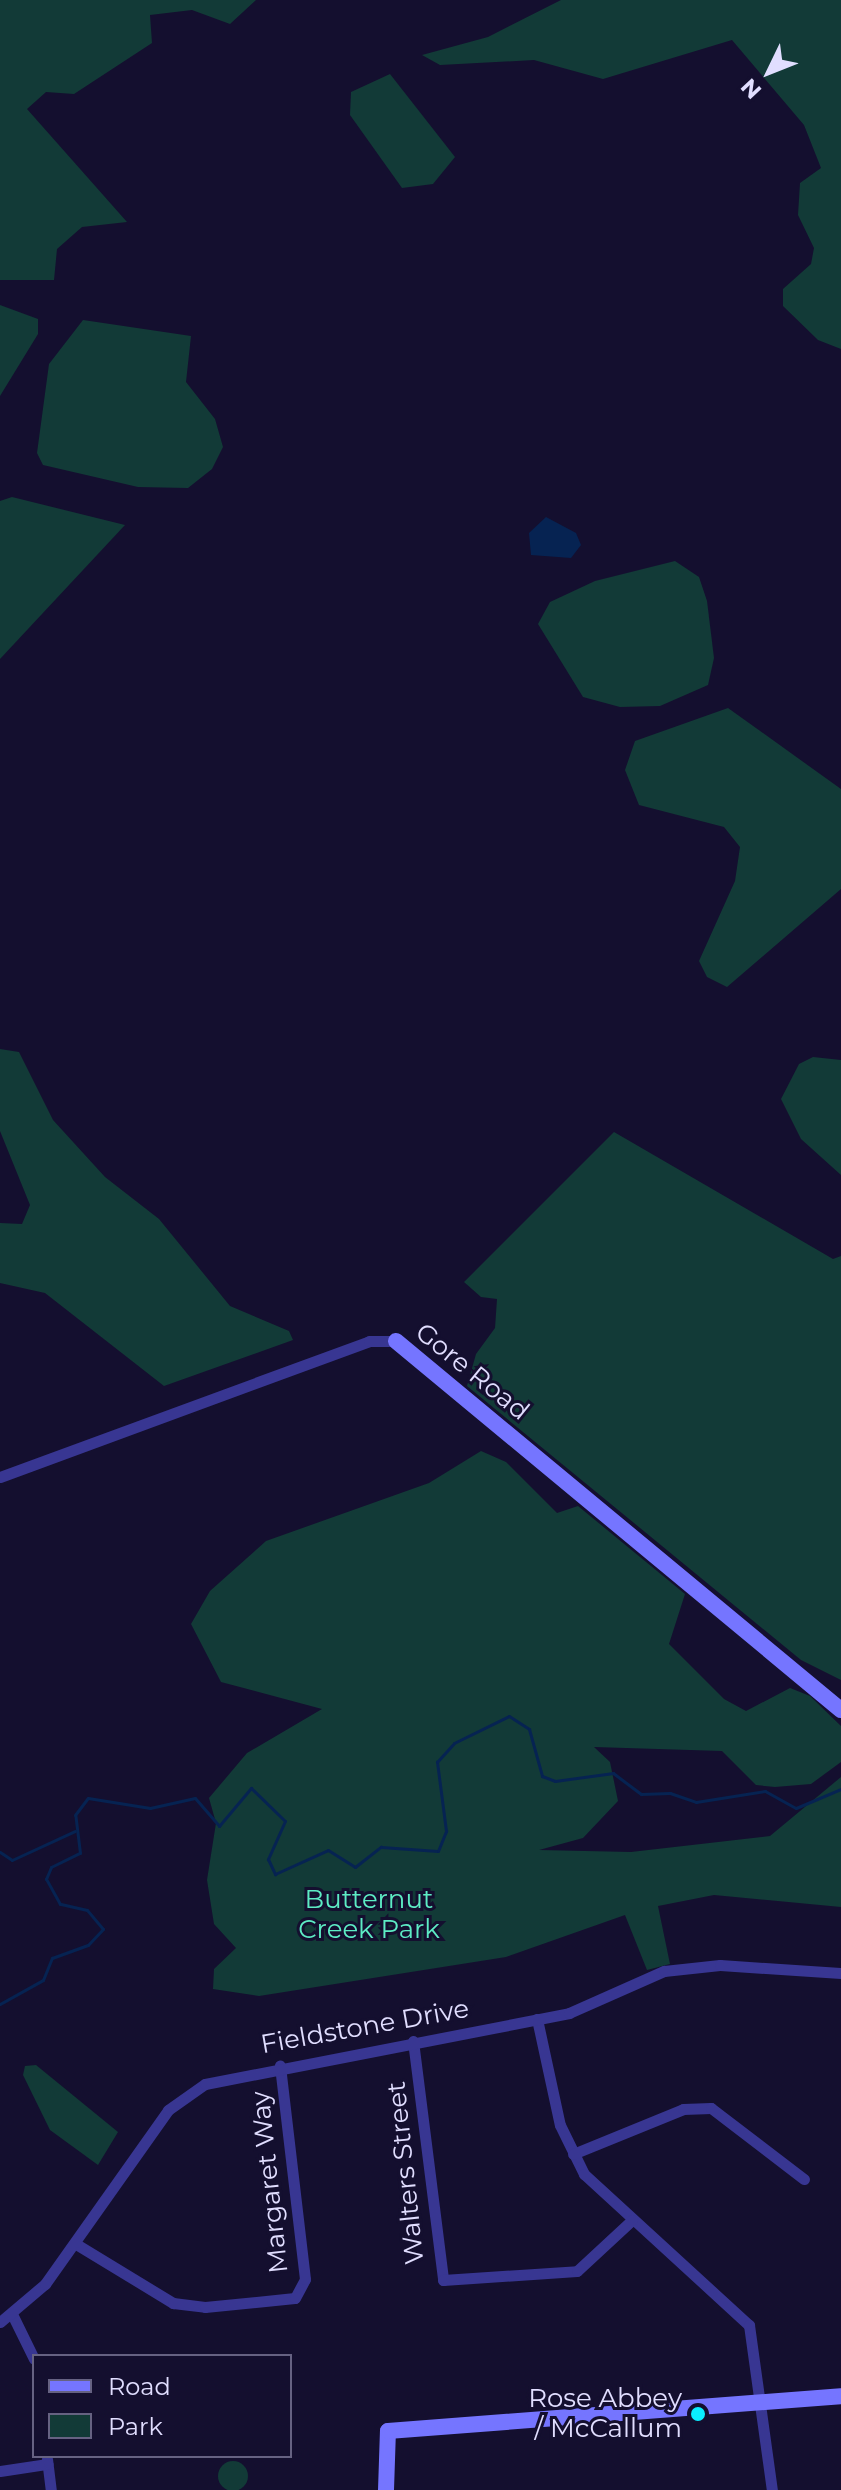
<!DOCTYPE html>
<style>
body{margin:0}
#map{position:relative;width:841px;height:2490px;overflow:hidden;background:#140f2f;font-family:Montserrat,sans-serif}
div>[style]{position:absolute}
.green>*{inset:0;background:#123a37}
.round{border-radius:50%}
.water>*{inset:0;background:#062352}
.stream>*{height:3px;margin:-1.5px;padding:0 1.5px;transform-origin:1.5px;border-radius:1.5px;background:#062352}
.street>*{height:11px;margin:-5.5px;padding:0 5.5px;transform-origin:5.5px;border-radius:5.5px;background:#383692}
.secondary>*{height:16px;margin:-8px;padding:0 8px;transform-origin:8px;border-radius:8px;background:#7575ff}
.dots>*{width:22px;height:22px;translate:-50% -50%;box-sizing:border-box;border:4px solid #140f2f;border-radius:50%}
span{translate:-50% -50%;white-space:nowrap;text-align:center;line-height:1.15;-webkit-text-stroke:6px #140f2f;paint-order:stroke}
.street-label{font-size:26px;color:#e1deff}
.park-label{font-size:26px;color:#5decc4}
.poi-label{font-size:26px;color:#e1deff}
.right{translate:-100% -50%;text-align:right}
.legend{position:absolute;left:32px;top:2354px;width:260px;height:104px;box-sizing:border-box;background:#140f2f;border:2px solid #666282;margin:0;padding:10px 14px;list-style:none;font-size:24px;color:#e1deff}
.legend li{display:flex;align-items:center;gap:16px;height:40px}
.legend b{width:40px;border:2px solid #666282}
.north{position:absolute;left:729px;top:32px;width:80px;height:80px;-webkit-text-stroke:6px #140f2f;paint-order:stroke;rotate:227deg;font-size:22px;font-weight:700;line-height:32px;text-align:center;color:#e1deff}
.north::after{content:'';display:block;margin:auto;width:28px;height:36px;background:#e1deff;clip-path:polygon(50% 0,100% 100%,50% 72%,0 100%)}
</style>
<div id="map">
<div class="green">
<div style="clip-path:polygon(0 0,256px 0,230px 24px,192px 10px,150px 15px,152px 43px,74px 94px,46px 92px,27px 109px,127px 222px,82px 227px,57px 249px,54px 280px,0 280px)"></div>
<div style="clip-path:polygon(561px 0,841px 0,841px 349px,818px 340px,783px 306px,783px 289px,811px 264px,814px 248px,798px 215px,800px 183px,821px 168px,804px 125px,732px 40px,603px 79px,534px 60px,440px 65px,422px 55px,488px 37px)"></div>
<div style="clip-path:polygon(390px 74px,455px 157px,433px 184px,402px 188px,350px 115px,351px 92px)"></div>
<div style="clip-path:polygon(0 305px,38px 319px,38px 334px,0 396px)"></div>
<div style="clip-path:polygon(83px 320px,191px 336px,186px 382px,215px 419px,223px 447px,212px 469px,188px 488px,138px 487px,43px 465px,37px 453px,49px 364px)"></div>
<div style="clip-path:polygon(12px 497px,125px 525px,0 659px,0 501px)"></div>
<div style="clip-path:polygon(675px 561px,699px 577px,707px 601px,714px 658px,708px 685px,660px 706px,620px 707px,583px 697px,538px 624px,550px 602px,595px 581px)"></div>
<div style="clip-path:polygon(728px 708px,841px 789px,841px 889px,727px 987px,707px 977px,699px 961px,735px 881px,740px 847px,724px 827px,639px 805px,625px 770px,635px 741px)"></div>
<div style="clip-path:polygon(0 1049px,19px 1052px,53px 1120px,105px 1177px,159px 1219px,230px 1306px,289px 1331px,293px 1340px,164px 1386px,45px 1293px,0 1283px,0 1223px,22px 1224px,30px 1205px,0 1131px)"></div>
<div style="clip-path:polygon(813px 1057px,841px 1060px,841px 1175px,801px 1139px,781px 1099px,799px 1064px)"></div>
<div style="clip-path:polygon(614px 1132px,833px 1259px,841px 1256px,841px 1680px,801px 1660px,467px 1386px,476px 1354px,495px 1328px,497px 1299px,481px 1297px,464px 1282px)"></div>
<div style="clip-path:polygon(481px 1451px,506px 1462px,557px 1513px,578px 1506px,685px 1594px,669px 1644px,724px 1699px,746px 1711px,790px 1688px,810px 1696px,841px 1726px,841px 1762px,811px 1784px,775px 1787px,756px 1785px,722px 1751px,594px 1747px,610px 1762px,618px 1801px,583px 1838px,539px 1850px,631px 1852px,770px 1836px,841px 1777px,841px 1907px,714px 1895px,658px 1906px,670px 1964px,647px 1970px,625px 1915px,506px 1957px,259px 1996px,213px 1989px,214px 1969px,236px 1948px,214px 1924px,207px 1880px,216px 1823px,209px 1798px,247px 1753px,322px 1709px,221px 1682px,191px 1624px,210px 1591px,266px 1541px,429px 1483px)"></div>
<div style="clip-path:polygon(36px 2065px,118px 2132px,98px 2165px,50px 2130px,23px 2075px,25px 2066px)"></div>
<div class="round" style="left:218px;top:2461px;width:30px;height:30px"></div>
</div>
<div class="water">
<div style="clip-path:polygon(546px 517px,576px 533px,581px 545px,571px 558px,531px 555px,529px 533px)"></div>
</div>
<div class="stream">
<div style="left:0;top:1852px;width:14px;rotate:34deg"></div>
<div style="left:12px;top:1860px;width:69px;rotate:-24.7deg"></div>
<div style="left:0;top:2004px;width:49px;rotate:-29.2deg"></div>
<div style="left:43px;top:1980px;width:24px;rotate:-68deg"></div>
<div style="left:52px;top:1958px;width:38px;rotate:-20deg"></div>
<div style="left:88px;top:1945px;width:22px;rotate:-47deg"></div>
<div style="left:103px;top:1929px;width:25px;rotate:-130deg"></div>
<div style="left:87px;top:1910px;width:28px;rotate:-167deg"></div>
<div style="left:60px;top:1904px;width:29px;rotate:-119deg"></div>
<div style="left:46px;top:1879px;width:13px;rotate:-67deg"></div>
<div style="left:51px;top:1867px;width:32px;rotate:-26deg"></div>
<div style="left:80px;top:1853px;width:38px;rotate:-97deg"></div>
<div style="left:75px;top:1815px;width:21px;rotate:-53deg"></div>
<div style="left:88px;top:1798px;width:63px;rotate:9.2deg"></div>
<div style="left:150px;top:1808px;width:46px;rotate:-12.5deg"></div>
<div style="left:195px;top:1798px;width:37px;rotate:49deg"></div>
<div style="left:219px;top:1826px;width:50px;rotate:-49.9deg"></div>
<div style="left:251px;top:1788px;width:47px;rotate:44.1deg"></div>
<div style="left:285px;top:1821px;width:42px;rotate:114.1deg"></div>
<div style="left:268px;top:1859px;width:17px;rotate:65deg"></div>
<div style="left:275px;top:1874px;width:58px;rotate:-24.4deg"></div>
<div style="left:328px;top:1850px;width:32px;rotate:32deg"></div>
<div style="left:355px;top:1867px;width:33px;rotate:-38deg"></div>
<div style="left:381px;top:1847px;width:57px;rotate:4deg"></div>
<div style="left:438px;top:1851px;width:22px;rotate:-68deg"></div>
<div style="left:446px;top:1831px;width:70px;rotate:-97.4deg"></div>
<div style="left:437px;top:1762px;width:25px;rotate:-48deg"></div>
<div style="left:454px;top:1743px;width:61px;rotate:-26.1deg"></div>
<div style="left:509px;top:1716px;width:24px;rotate:33deg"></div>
<div style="left:529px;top:1729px;width:49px;rotate:74.5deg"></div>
<div style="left:542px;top:1776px;width:14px;rotate:21deg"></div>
<div style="left:555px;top:1781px;width:59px;rotate:-7.9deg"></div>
<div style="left:613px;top:1773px;width:35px;rotate:37deg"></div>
<div style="left:641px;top:1794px;width:29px;rotate:-2deg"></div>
<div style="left:670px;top:1793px;width:28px;rotate:19deg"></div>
<div style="left:696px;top:1802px;width:70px;rotate:-9.1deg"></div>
<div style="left:765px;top:1791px;width:35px;rotate:29deg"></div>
<div style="left:796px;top:1808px;width:49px;rotate:-22.9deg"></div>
</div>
<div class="street">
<div style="left:0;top:1477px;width:393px;rotate:-20.2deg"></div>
<div style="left:369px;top:1341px;width:27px"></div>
<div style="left:537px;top:2019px;width:108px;rotate:77.8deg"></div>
<div style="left:560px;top:2125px;width:55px;rotate:63.9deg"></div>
<div style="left:584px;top:2174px;width:224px;rotate:42.5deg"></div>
<div style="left:749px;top:2325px;width:167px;rotate:82.1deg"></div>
<div style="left:413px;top:2041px;width:241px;rotate:82.8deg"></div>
<div style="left:443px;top:2280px;width:134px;rotate:-3.8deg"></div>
<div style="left:577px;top:2271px;width:75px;rotate:-42.8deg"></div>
<div style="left:573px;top:2154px;width:119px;rotate:-22.2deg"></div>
<div style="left:683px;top:2109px;width:28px;rotate:-2deg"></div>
<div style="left:711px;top:2108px;width:117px;rotate:37.4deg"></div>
<div style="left:76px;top:2244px;width:114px;rotate:31.3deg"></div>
<div style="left:173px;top:2303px;width:32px;rotate:7deg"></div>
<div style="left:205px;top:2307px;width:90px;rotate:-5.7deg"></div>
<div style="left:295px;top:2298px;width:21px;rotate:-62deg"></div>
<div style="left:305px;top:2279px;width:215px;rotate:-96.7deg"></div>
<div style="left:12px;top:2314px;width:50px;rotate:63.9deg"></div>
<div style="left:0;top:2322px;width:59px;rotate:-40.2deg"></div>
<div style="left:45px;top:2284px;width:213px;rotate:-54.7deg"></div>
<div style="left:168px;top:2110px;width:45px;rotate:-35.1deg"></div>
<div style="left:205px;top:2084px;width:371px;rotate:-11deg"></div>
<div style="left:569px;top:2013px;width:104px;rotate:-23.9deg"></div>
<div style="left:664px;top:1971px;width:56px;rotate:-6.1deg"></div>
<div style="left:720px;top:1965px;width:121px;rotate:3.8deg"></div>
<div style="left:47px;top:2459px;width:31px;rotate:83deg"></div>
<div style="left:0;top:2471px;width:48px;rotate:-8.5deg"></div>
</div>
<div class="secondary">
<div style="left:396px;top:1341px;width:578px;rotate:39.67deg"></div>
<div style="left:386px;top:2490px;width:59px;rotate:-88.1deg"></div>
<div style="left:388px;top:2431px;width:454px;rotate:-4.4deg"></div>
</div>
<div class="dots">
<div style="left:698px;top:2414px;background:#0aedff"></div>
</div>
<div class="street-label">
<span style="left:472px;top:1372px;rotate:39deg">Gore Road</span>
<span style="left:365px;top:2027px;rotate:-10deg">Fieldstone Drive</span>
<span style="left:406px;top:2173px;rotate:-96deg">Walters Street</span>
<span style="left:270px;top:2182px;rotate:-96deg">Margaret Way</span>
</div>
<div class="park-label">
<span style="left:369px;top:1915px">Butternut<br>Creek Park</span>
</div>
<div class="poi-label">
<span class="right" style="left:682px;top:2414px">Rose Abbey<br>/ McCallum</span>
</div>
<ul class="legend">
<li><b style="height:10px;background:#7575ff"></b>Road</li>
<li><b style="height:22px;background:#123a37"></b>Park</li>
</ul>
<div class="north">N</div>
</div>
